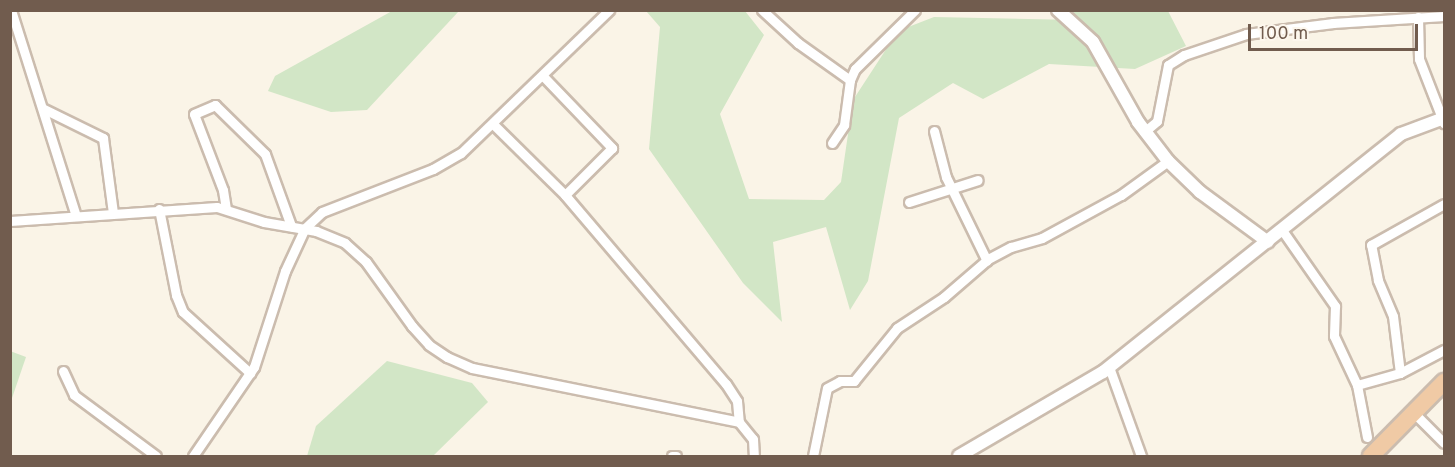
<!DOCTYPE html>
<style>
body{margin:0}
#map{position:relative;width:1455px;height:467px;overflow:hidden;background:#faf4e7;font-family:Overpass,sans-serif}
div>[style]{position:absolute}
.green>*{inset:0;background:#d2e6c6}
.roads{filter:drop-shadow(2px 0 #cbbcae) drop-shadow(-2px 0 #cbbcae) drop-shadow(0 2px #cbbcae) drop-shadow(0 -2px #cbbcae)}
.minor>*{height:9px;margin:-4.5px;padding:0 4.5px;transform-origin:4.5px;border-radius:4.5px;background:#fff}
.tertiary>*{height:12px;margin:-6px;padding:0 6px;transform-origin:6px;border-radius:6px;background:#fff}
.trunk>*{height:16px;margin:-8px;padding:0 8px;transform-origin:8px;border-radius:8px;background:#f0caa5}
span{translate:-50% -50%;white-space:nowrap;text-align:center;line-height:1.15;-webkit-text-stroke:6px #fdf7ed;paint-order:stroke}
.frame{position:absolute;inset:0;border:12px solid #715c4e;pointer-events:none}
.scale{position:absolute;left:1248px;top:24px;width:170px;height:27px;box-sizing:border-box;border:3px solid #715c4e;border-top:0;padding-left:8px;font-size:18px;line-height:21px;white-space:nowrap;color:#715c4e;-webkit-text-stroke:4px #fdf7ed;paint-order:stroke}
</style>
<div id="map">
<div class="green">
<div style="clip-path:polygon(392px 11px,459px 11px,367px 110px,331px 112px,268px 91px,275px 76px)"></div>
<div style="clip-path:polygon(646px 11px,745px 11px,764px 35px,720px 114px,749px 199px,824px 200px,841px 182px,853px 100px,898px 31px,934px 17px,1076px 20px,1070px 11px,1168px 11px,1186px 46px,1135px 69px,1049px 64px,983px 99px,953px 83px,899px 118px,868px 281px,850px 310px,826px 227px,773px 242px,782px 322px,743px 283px,649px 149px,660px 27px)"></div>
<div style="clip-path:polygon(10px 351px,26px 357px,11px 401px,10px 401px)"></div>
<div style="clip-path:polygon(387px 361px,472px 383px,488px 402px,433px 456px,307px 456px,316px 426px)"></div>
</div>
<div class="roads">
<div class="minor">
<div style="left:11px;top:10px;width:216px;rotate:72.5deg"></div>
<div style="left:762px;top:10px;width:49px;rotate:42.5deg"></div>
<div style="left:798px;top:43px;width:64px;rotate:35.4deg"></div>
<div style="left:1418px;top:17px;width:42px;rotate:88.6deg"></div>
<div style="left:1419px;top:59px;width:69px;rotate:68.7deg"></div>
<div style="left:543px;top:76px;width:100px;rotate:46.2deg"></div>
<div style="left:612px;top:148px;width:66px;rotate:135deg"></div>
<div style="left:44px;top:109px;width:66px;rotate:26.2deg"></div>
<div style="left:103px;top:138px;width:76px;rotate:82.4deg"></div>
<div style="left:493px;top:124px;width:101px;rotate:44.6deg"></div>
<div style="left:565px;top:195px;width:248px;rotate:49.6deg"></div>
<div style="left:726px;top:384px;width:20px;rotate:57deg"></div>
<div style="left:737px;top:401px;width:21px;rotate:85deg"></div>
<div style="left:934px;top:131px;width:48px;rotate:75.4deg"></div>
<div style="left:946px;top:177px;width:93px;rotate:64deg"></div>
<div style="left:1144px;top:132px;width:17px;rotate:-40deg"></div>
<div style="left:1157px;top:121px;width:57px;rotate:-78.9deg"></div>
<div style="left:1168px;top:65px;width:19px;rotate:-32deg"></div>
<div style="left:1184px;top:55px;width:65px;rotate:-18.7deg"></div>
<div style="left:1246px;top:34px;width:88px;rotate:-7.2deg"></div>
<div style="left:1333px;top:23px;width:111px;rotate:-3.6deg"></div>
<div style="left:832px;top:143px;width:22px;rotate:-56deg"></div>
<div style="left:844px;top:125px;width:45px;rotate:-82.4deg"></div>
<div style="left:850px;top:80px;width:12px;rotate:-66deg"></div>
<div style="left:855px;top:69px;width:84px;rotate:-44.5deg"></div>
<div style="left:909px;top:202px;width:72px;rotate:-17.7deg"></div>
<div style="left:159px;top:209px;width:88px;rotate:78.8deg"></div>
<div style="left:176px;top:295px;width:18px;rotate:68deg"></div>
<div style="left:183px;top:312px;width:91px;rotate:42.3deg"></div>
<div style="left:226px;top:209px;width:19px;rotate:-99deg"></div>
<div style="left:223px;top:190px;width:81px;rotate:-110.9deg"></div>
<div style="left:194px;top:114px;width:23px;rotate:-23deg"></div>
<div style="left:215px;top:105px;width:70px;rotate:44.4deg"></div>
<div style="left:265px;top:154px;width:77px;rotate:70.1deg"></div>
<div style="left:10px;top:221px;width:207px;rotate:-3.9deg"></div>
<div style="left:217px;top:207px;width:49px;rotate:17.7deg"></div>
<div style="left:264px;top:222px;width:53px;rotate:9.8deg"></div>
<div style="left:316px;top:231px;width:31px;rotate:22deg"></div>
<div style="left:345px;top:243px;width:28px;rotate:42deg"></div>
<div style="left:366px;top:262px;width:79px;rotate:54.3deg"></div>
<div style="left:412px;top:326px;width:25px;rotate:48deg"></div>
<div style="left:429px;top:345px;width:22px;rotate:34deg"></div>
<div style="left:447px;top:357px;width:27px;rotate:24deg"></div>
<div style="left:472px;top:368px;width:272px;rotate:11.4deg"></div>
<div style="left:739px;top:422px;width:22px;rotate:51deg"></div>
<div style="left:753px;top:439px;width:17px;rotate:87deg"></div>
<div style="left:1282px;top:230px;width:93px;rotate:55.1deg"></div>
<div style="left:1335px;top:306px;width:30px;rotate:92deg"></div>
<div style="left:1334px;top:336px;width:54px;rotate:64.9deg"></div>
<div style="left:1357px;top:385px;width:53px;rotate:79.1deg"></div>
<div style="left:1109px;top:367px;width:95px;rotate:70.2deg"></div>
<div style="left:63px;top:371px;width:26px;rotate:65deg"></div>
<div style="left:74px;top:395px;width:102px;rotate:36.6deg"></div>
<div style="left:1400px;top:373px;width:57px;rotate:-97deg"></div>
<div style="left:1393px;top:316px;width:39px;rotate:-113deg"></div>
<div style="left:1378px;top:280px;width:36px;rotate:-101deg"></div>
<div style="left:1371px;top:245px;width:84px;rotate:-29.3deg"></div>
<div style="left:1357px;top:385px;width:45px;rotate:-15.6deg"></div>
<div style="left:1400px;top:373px;width:50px;rotate:-27.6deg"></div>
<div style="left:1412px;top:411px;width:45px;rotate:45deg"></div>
<div style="left:193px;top:456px;width:108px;rotate:-55.6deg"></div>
<div style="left:254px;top:367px;width:101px;rotate:-72.1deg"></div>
<div style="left:285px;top:271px;width:47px;rotate:-65.1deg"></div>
<div style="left:305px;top:228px;width:23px;rotate:-43deg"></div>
<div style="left:322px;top:212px;width:119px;rotate:-21.2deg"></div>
<div style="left:433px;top:169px;width:32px;rotate:-30deg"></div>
<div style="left:461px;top:153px;width:206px;rotate:-44deg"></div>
<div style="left:672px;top:456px;width:4px"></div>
<div style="left:813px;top:456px;width:69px;rotate:-78.4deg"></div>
<div style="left:827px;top:388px;width:15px;rotate:-28deg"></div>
<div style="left:840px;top:381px;width:14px"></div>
<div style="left:854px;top:381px;width:68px;rotate:-50.9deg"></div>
<div style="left:897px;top:328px;width:56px;rotate:-33.4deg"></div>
<div style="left:944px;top:297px;width:58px;rotate:-40.8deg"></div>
<div style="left:988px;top:259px;width:26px;rotate:-28deg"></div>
<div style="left:1011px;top:247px;width:32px;rotate:-16deg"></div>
<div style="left:1042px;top:238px;width:90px;rotate:-28.6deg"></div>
<div style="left:1121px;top:195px;width:58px;rotate:-35.9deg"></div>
</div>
<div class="tertiary">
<div style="left:1058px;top:10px;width:47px;rotate:42.4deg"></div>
<div style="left:1093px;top:42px;width:92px;rotate:60.6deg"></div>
<div style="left:1138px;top:122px;width:49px;rotate:52.4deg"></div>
<div style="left:1168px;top:161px;width:45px;rotate:44.1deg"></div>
<div style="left:1200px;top:192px;width:84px;rotate:36.3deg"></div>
<div style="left:959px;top:456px;width:167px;rotate:-30.3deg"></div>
<div style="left:1103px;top:372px;width:381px;rotate:-38.6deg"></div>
<div style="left:1401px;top:134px;width:46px;rotate:-20.4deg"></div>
</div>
<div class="trunk">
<div style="left:1371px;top:456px;width:104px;rotate:-45.4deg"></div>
</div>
</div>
<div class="frame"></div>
<div class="scale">100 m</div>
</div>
